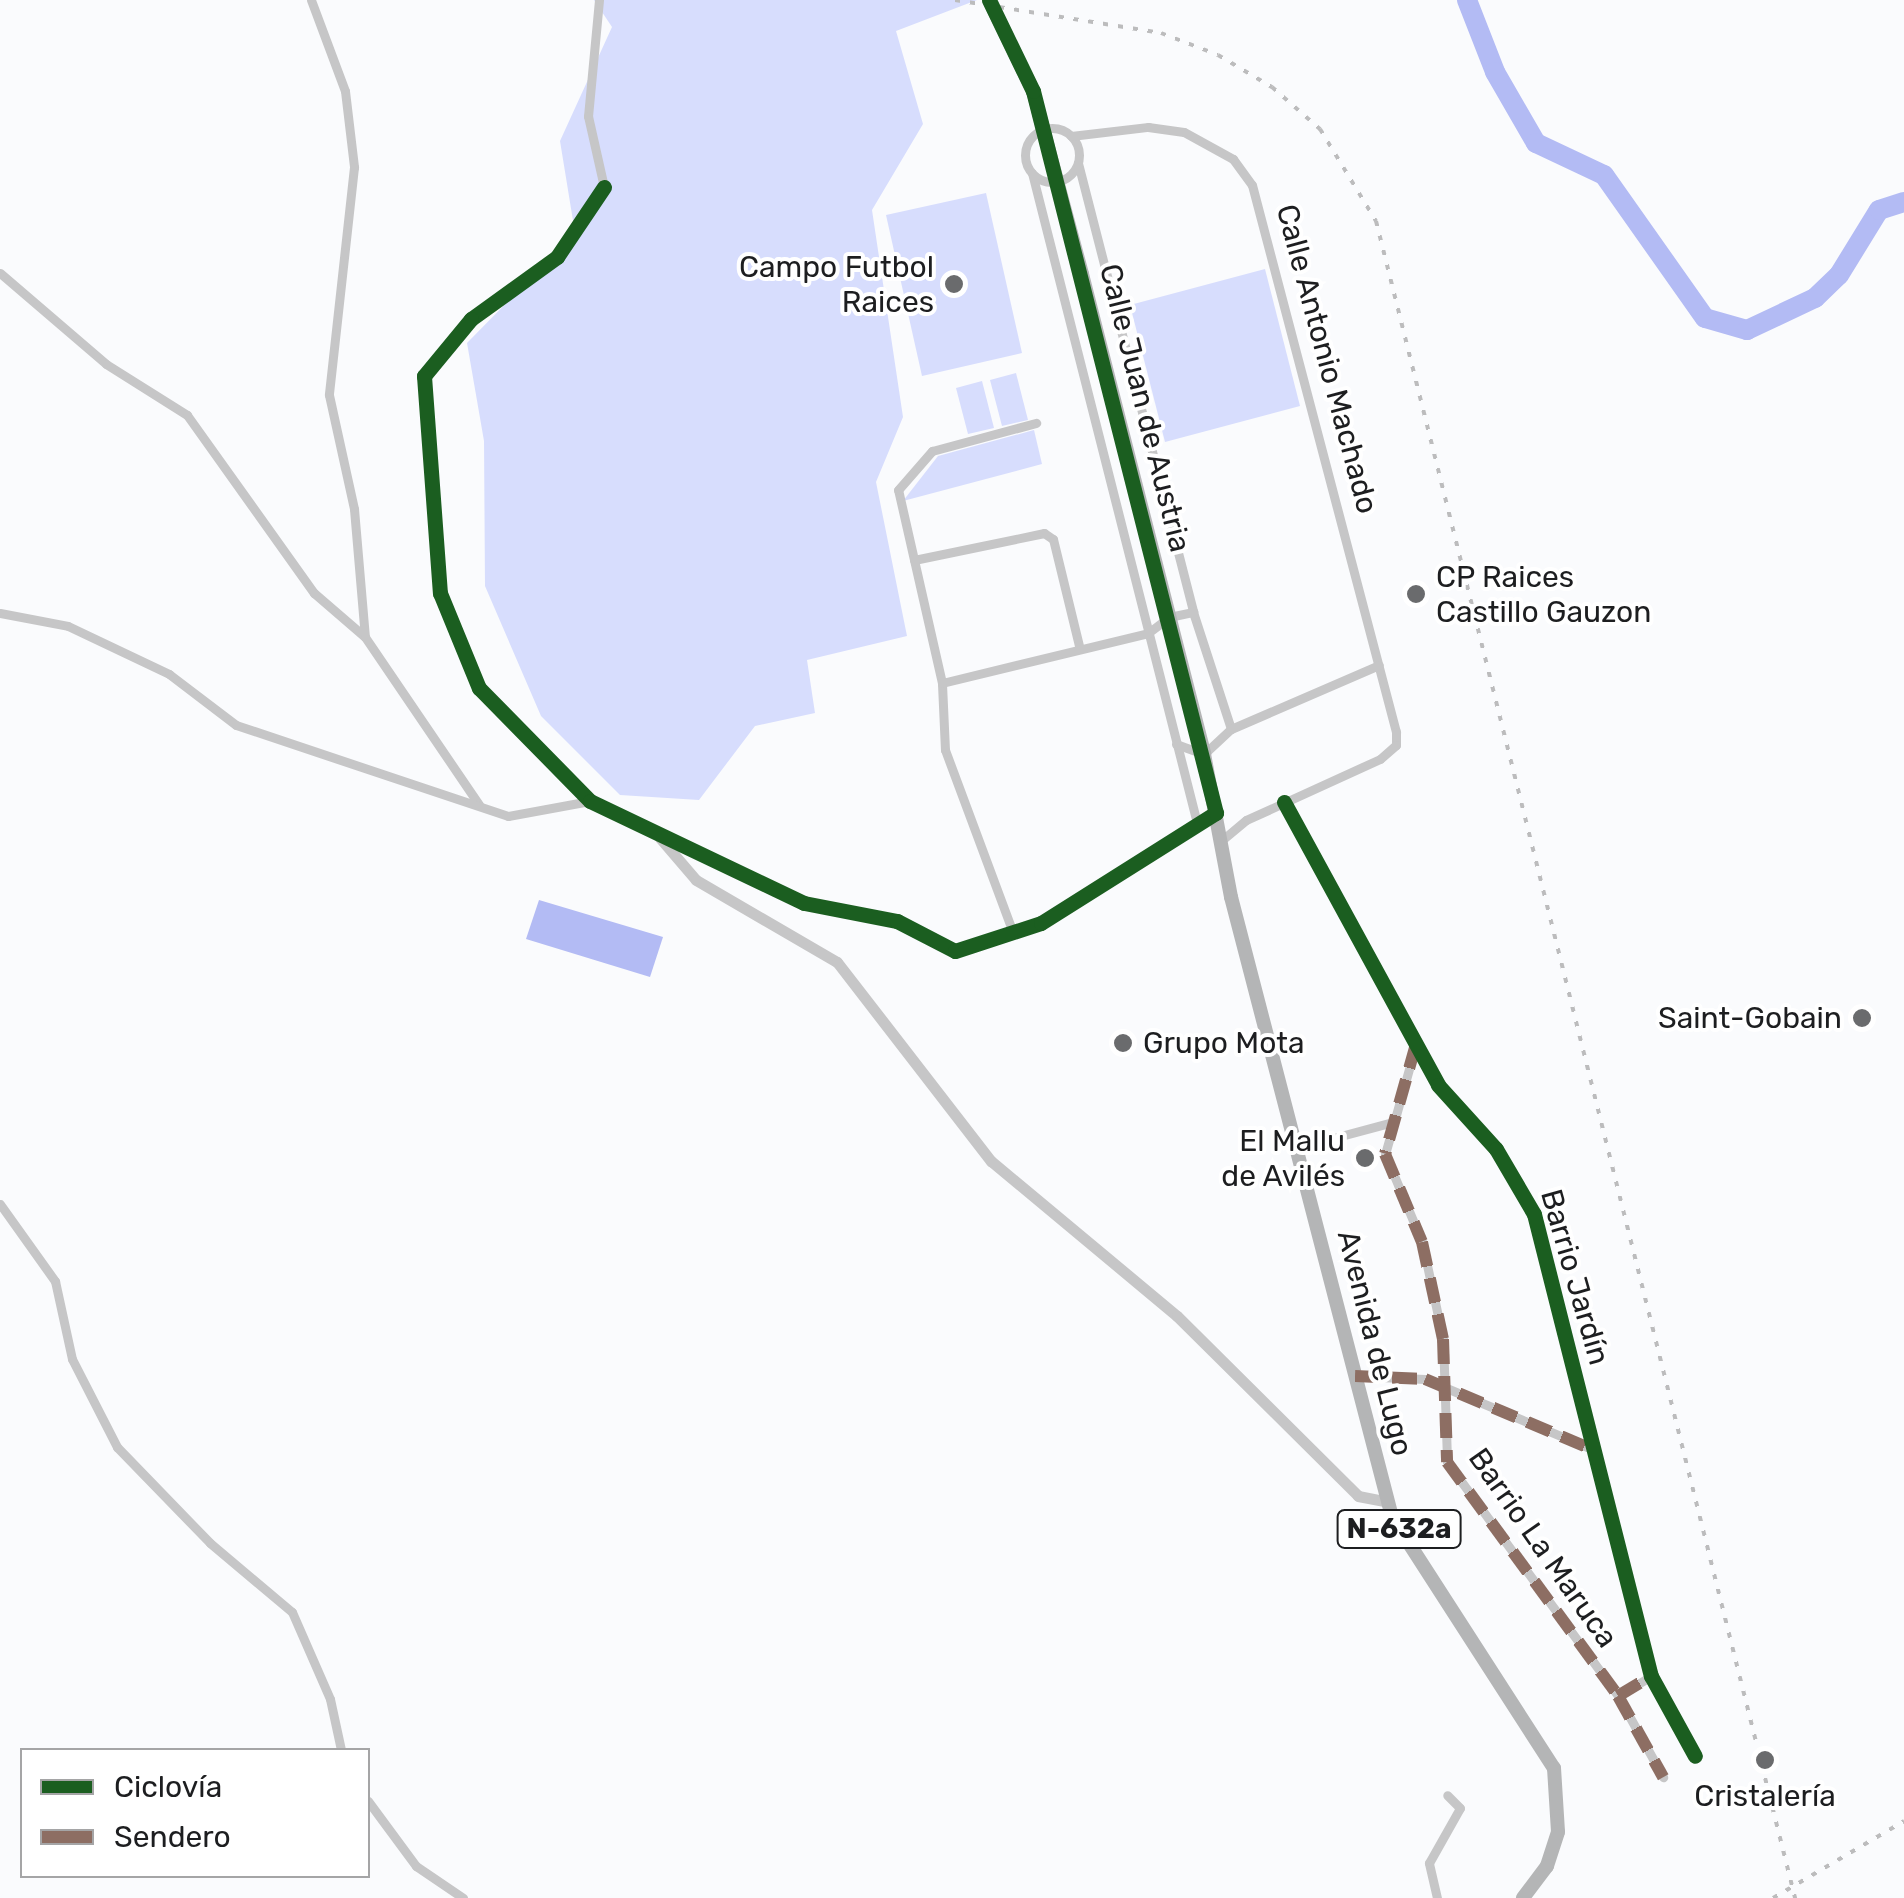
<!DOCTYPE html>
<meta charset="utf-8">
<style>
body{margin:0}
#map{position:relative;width:1904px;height:1898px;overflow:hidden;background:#fafbfd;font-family:Rubik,sans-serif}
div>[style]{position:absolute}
.green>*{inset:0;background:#d7ddfd}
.water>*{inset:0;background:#b3bbf4}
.river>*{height:20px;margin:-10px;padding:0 10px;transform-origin:10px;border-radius:10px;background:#b3bbf4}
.minor>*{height:9px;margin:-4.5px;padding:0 4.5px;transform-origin:4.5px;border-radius:4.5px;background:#c6c6c7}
.minor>.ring{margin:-4.5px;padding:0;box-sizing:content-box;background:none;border:9px solid #c6c6c7;border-radius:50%}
.tertiary>*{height:11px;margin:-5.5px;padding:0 5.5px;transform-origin:5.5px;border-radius:5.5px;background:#c6c6c7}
.primary>*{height:14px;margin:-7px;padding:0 7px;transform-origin:7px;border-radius:7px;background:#b4b5b6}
.rail>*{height:4px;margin-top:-2px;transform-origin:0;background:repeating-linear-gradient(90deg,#bcbcbd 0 5px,transparent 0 15px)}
.quiet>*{height:12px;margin-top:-6px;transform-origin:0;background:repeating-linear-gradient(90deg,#8d6e63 0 25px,transparent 0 37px)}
.cycleway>*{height:15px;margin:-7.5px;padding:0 7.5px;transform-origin:7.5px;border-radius:7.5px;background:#1b5e20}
.dots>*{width:28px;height:28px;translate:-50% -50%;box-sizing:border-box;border:5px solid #fff;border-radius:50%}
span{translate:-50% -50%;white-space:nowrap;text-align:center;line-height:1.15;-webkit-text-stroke:8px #fff;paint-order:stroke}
.shield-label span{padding:2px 8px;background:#fff;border:2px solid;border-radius:8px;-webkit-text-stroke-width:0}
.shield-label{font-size:28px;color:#1d1e20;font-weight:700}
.poi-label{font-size:30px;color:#1d1e20}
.right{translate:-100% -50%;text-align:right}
.left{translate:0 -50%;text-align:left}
.street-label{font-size:30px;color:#1d1e20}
.legend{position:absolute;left:20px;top:1748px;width:350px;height:130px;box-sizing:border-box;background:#fff;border:2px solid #a5a5a6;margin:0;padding:12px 18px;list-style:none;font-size:30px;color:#1d1e20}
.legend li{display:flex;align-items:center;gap:20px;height:50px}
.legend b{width:50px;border:2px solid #a5a5a6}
</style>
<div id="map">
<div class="green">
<div style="clip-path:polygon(594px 0,977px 0,896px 31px,923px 124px,872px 210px,903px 417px,876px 482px,907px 636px,807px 660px,815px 713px,755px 726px,699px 800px,620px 795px,541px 716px,485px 586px,484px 441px,467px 343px,575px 233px,560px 141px,612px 27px)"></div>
<div style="clip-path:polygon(986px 193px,1022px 353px,922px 376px,886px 215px)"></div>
<div style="clip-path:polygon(1265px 269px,1300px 406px,1165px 442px,1130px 305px)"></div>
<div style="clip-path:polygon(1016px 373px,1028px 420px,1002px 426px,990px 380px)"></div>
<div style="clip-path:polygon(982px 381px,994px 428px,968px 434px,956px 388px)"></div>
<div style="clip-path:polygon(1034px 430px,1042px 464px,903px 501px,938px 456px)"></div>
</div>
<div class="water">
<div style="clip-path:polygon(539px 900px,663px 937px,650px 977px,526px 939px)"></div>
</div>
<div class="river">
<div style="left:1467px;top:0;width:77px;rotate:68.7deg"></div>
<div style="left:1495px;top:72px;width:82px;rotate:60deg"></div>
<div style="left:1536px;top:143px;width:75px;rotate:25.2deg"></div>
<div style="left:1604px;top:175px;width:175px;rotate:54.8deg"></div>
<div style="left:1705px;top:318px;width:44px;rotate:15.9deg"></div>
<div style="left:1747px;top:330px;width:75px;rotate:-25.2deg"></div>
<div style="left:1815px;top:298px;width:33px;rotate:-44deg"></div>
<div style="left:1839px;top:275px;width:76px;rotate:-58.4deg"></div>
<div style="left:1879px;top:210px;width:26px;rotate:-18deg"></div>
</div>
<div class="minor">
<div style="left:311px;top:0;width:97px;rotate:69.5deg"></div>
<div style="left:345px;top:91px;width:77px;rotate:83.2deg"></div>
<div style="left:354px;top:167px;width:229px;rotate:96.3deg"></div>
<div style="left:329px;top:395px;width:117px;rotate:77.6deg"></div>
<div style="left:354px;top:509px;width:128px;rotate:85.1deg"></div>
<div style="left:599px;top:0;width:117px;rotate:95.4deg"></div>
<div style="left:588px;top:116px;width:73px;rotate:77.3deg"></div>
<div style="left:604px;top:187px;width:84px;rotate:123.9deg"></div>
<div style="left:557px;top:257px;width:106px;rotate:144.2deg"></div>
<div style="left:471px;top:319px;width:74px;rotate:129.5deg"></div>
<div style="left:424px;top:376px;width:218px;rotate:85.8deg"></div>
<div style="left:440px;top:593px;width:103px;rotate:67.7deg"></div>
<div style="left:479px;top:688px;width:158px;rotate:45.5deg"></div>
<div style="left:590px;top:801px;width:237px;rotate:25.5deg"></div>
<div style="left:804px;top:903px;width:95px;rotate:11deg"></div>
<div style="left:897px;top:921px;width:65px;rotate:27.3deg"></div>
<div style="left:955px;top:951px;width:90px;rotate:-18deg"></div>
<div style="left:1041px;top:923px;width:207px;rotate:-32.2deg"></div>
<div class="ring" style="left:1025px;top:128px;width:45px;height:45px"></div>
<div style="left:1071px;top:136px;width:78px;rotate:-6.7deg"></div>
<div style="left:1148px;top:127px;width:36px;rotate:8deg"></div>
<div style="left:1184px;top:132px;width:56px;rotate:28.9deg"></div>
<div style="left:1233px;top:159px;width:32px;rotate:54deg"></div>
<div style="left:1252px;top:185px;width:566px;rotate:75.25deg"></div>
<div style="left:1396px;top:732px;width:13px;rotate:90deg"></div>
<div style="left:1396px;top:745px;width:21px;rotate:139deg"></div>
<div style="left:1380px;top:759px;width:147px;rotate:155.5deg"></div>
<div style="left:1246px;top:820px;width:31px;rotate:140deg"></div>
<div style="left:1078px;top:163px;width:463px;rotate:75.6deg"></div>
<div style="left:1193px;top:612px;width:123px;rotate:72deg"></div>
<div style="left:1032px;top:173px;width:671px;rotate:75.76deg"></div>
<div style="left:0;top:273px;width:140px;rotate:40.6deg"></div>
<div style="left:106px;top:364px;width:96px;rotate:32.2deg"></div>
<div style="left:187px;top:415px;width:219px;rotate:54.5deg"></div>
<div style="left:314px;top:593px;width:67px;rotate:40.8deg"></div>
<div style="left:365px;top:637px;width:203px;rotate:55.8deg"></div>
<div style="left:914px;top:560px;width:133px;rotate:-11.7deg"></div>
<div style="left:1044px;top:533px;width:11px;rotate:34deg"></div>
<div style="left:1053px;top:539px;width:110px;rotate:76.3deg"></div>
<div style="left:0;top:613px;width:69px;rotate:10.8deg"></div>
<div style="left:68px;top:626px;width:112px;rotate:25.4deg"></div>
<div style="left:169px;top:674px;width:84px;rotate:37.3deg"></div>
<div style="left:236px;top:725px;width:287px;rotate:18.5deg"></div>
<div style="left:508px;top:816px;width:83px;rotate:-10.4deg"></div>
<div style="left:942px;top:683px;width:212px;rotate:-13.6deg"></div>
<div style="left:1148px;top:633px;width:26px;rotate:-37deg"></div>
<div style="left:1169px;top:617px;width:25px;rotate:-12deg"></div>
<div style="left:1176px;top:744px;width:30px;rotate:20deg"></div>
<div style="left:1204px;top:754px;width:37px;rotate:-43deg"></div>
<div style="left:1231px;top:729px;width:161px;rotate:-23.4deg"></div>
<div style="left:1284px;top:802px;width:322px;rotate:61.4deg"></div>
<div style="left:1438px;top:1085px;width:86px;rotate:47.8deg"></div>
<div style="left:1496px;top:1149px;width:75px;rotate:59.7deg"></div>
<div style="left:1534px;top:1214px;width:477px;rotate:75.8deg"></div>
<div style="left:1651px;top:1676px;width:91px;rotate:61.2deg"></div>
<div style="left:1012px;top:930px;width:192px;rotate:-110.4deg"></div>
<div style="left:945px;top:750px;width:67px;rotate:-92.6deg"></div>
<div style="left:942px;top:683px;width:198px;rotate:-102.8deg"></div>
<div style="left:898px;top:490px;width:52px;rotate:-48.9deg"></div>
<div style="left:932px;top:451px;width:108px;rotate:-15.1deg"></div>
<div style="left:1416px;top:1044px;width:114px;rotate:105.7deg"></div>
<div style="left:1385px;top:1154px;width:95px;rotate:67.2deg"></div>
<div style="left:1422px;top:1242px;width:99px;rotate:77.8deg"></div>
<div style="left:1443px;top:1339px;width:123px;rotate:88.1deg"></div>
<div style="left:1447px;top:1462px;width:290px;rotate:53.8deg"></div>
<div style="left:1618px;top:1696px;width:93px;rotate:60.9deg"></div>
<div style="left:1296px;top:1148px;width:96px;rotate:-15deg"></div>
<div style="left:0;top:1204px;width:95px;rotate:54.5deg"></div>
<div style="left:55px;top:1281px;width:80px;rotate:77.7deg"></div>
<div style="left:72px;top:1359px;width:99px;rotate:62.9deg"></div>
<div style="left:117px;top:1447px;width:134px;rotate:45.9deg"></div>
<div style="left:210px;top:1543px;width:107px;rotate:40.1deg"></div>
<div style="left:292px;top:1612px;width:95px;rotate:66.4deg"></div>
<div style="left:330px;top:1699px;width:52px;rotate:77.8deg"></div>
<div style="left:1355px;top:1376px;width:70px;rotate:2.5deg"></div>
<div style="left:1425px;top:1379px;width:183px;rotate:22.8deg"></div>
<div style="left:1618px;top:1696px;width:39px;rotate:-31deg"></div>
<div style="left:368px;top:1801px;width:81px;rotate:53.6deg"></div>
<div style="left:416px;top:1866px;width:57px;rotate:34.2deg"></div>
<div style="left:1437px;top:1898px;width:36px;rotate:-103deg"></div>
<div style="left:1429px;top:1863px;width:63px;rotate:-60.6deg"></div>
<div style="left:1460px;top:1808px;width:18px;rotate:-135deg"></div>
</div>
<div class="tertiary">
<div style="left:660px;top:838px;width:55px;rotate:49.4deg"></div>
<div style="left:696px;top:880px;width:163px;rotate:30.2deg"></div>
<div style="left:837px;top:962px;width:252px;rotate:52.3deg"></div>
<div style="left:991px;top:1161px;width:242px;rotate:39.8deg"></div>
<div style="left:1177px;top:1316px;width:255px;rotate:44.8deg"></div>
<div style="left:1358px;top:1496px;width:31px;rotate:11deg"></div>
</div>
<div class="primary">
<div style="left:989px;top:0;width:101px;rotate:64.2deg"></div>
<div style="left:1033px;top:91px;width:189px;rotate:75deg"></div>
<div style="left:1082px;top:274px;width:495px;rotate:75.7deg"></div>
<div style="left:1204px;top:754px;width:146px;rotate:79.3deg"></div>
<div style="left:1231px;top:897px;width:641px;rotate:75.44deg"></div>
<div style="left:1392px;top:1517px;width:299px;rotate:57.2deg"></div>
<div style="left:1554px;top:1768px;width:64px;rotate:86.4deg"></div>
<div style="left:1558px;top:1832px;width:36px;rotate:108deg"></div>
<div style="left:1547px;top:1866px;width:40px;rotate:127deg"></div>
</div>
<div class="rail">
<div style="left:955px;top:0;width:209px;rotate:9.1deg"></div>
<div style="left:1161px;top:33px;width:61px;rotate:21.1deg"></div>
<div style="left:1218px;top:55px;width:63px;rotate:30.7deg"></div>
<div style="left:1272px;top:87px;width:64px;rotate:41.2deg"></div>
<div style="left:1320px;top:129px;width:108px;rotate:58.7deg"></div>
<div style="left:1376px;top:221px;width:1729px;rotate:75.97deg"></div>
<div style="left:1773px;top:1898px;width:152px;rotate:-30.4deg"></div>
</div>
<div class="quiet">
<div style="left:1416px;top:1044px;width:114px;rotate:105.7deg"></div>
<div style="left:1385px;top:1154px;width:95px;rotate:67.2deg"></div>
<div style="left:1422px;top:1242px;width:99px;rotate:77.8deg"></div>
<div style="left:1443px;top:1339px;width:123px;rotate:88.1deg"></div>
<div style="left:1447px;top:1462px;width:290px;rotate:53.8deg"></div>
<div style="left:1618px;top:1696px;width:93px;rotate:60.9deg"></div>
<div style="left:1355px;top:1376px;width:70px;rotate:2.5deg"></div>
<div style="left:1425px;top:1379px;width:183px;rotate:22.8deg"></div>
<div style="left:1618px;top:1696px;width:39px;rotate:-31deg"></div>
</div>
<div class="cycleway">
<div style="left:604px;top:187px;width:84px;rotate:123.9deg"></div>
<div style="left:557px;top:257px;width:106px;rotate:144.2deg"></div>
<div style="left:471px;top:319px;width:74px;rotate:129.5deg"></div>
<div style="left:424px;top:376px;width:218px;rotate:85.8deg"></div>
<div style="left:440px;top:593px;width:103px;rotate:67.7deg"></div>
<div style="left:479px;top:688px;width:158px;rotate:45.5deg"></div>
<div style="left:590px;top:801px;width:237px;rotate:25.5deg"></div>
<div style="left:804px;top:903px;width:95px;rotate:11deg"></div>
<div style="left:897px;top:921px;width:65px;rotate:27.3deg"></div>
<div style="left:955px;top:951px;width:90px;rotate:-18deg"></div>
<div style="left:1041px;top:923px;width:207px;rotate:-32.2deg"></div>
<div style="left:1216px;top:813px;width:745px;rotate:-104.22deg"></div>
<div style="left:1033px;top:91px;width:101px;rotate:-115.8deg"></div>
<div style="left:1284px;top:802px;width:322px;rotate:61.4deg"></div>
<div style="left:1438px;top:1085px;width:86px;rotate:47.8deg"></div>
<div style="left:1496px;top:1149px;width:75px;rotate:59.7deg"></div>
<div style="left:1534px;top:1214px;width:477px;rotate:75.8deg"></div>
<div style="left:1651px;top:1676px;width:91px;rotate:61.2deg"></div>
</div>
<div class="dots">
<div style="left:954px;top:284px;background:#6a6b6d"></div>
<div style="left:1416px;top:594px;background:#6a6b6d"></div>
<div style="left:1862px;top:1018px;background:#6a6b6d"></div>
<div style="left:1123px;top:1043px;background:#6a6b6d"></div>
<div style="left:1365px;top:1158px;background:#6a6b6d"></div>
<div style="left:1765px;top:1760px;background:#6a6b6d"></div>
</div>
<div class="shield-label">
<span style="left:1399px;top:1529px">N-632a</span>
</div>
<div class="poi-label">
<span class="right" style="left:934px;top:284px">Campo Futbol<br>Raices</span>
<span class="left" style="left:1436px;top:594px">CP Raices<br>Castillo Gauzon</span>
<span class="right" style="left:1842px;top:1018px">Saint-Gobain</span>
<span class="left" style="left:1143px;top:1043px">Grupo Mota</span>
<span class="right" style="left:1345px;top:1158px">El Mallu<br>de Avilés</span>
<span style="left:1765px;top:1796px">Cristalería</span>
</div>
<div class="street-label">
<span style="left:1327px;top:359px;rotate:75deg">Calle Antonio Machado</span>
<span style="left:1145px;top:408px;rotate:76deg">Calle Juan de Austria</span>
<span style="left:1575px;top:1277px;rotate:74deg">Barrio Jardín</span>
<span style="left:1375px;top:1343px;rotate:76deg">Avenida de Lugo</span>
<span style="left:1543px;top:1548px;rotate:55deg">Barrio La Maruca</span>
</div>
<ul class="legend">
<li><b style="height:12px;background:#1b5e20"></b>Ciclovía</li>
<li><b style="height:12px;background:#8d6e63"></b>Sendero</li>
</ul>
</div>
